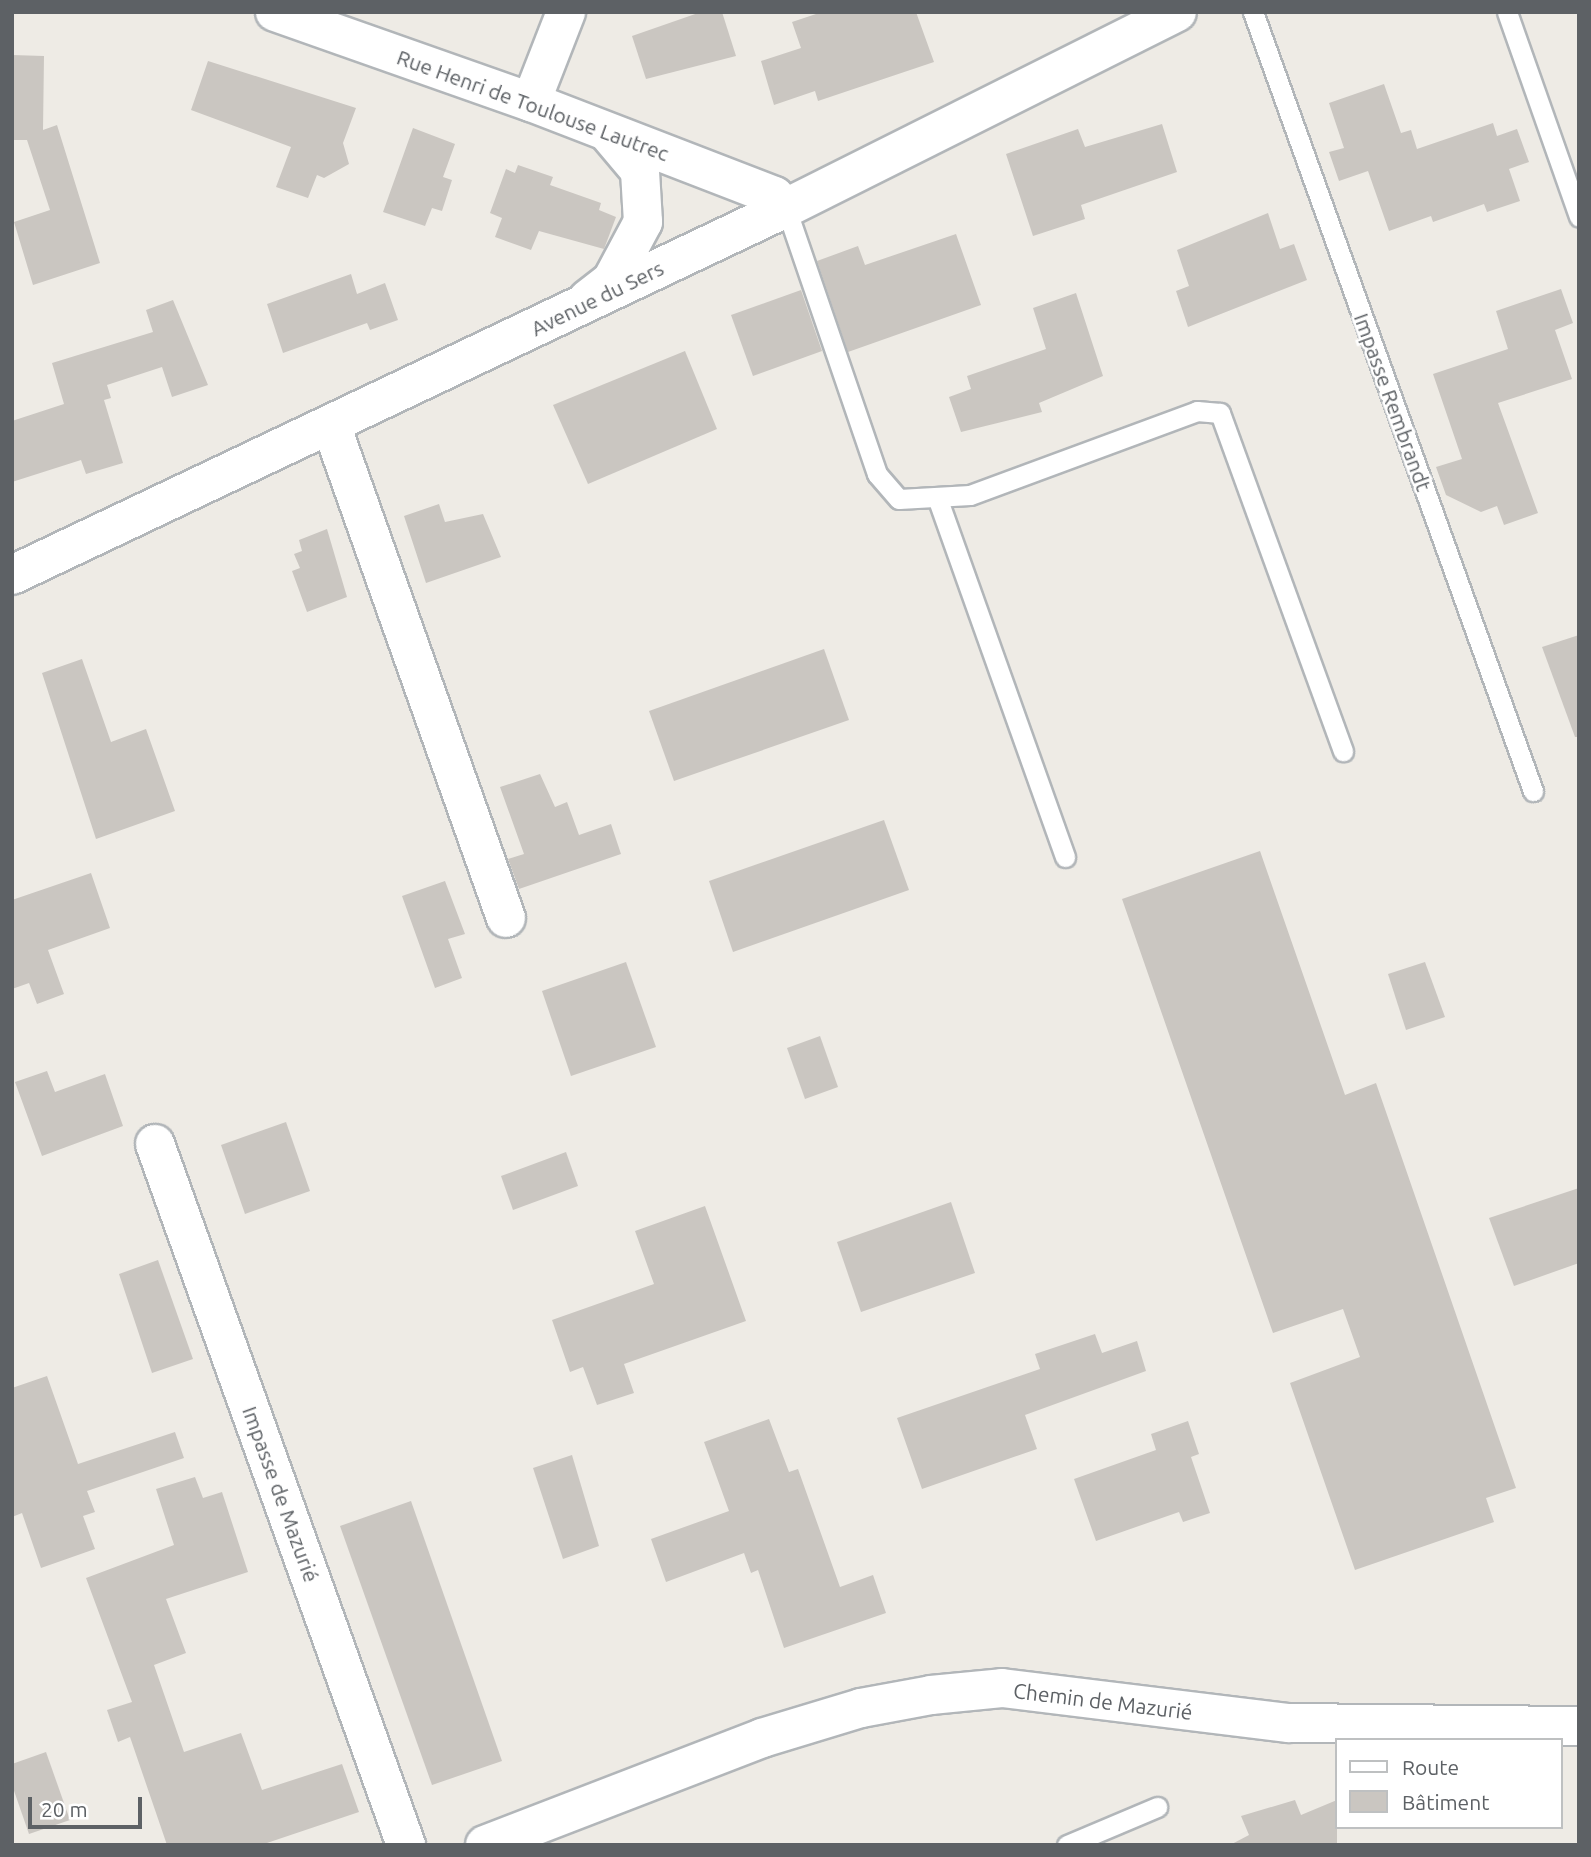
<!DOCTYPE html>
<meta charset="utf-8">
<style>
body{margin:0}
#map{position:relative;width:1591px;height:1857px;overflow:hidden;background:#eeebe5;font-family:Ubuntu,sans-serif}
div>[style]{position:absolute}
.building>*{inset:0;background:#cac6c1}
.roads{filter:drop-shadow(2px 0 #b2b6b9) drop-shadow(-2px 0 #b2b6b9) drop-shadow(0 2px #b2b6b9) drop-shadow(0 -2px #b2b6b9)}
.service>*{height:19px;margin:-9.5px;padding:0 9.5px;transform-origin:9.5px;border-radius:9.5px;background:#fff}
.minor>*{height:38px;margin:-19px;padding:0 19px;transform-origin:19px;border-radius:19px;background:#fff}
.tertiary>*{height:38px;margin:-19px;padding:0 19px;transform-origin:19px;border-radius:19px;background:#fff}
span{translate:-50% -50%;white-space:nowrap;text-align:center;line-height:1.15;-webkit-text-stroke:5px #fff;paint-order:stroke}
.street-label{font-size:21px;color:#5d6165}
.frame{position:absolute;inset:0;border:14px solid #5d6165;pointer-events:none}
.legend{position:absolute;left:1335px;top:1738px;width:228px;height:91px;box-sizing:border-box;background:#fff;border:2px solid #bec0c1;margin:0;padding:9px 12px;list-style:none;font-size:21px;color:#5d6165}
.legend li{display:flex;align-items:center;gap:14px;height:35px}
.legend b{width:35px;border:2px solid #bec0c1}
.scale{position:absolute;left:28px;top:1797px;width:114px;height:32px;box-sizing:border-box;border:4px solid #5d6165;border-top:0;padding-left:9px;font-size:21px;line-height:24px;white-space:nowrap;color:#5d6165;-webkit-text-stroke:5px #fff;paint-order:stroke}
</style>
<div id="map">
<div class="building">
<div style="clip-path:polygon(701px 12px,722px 12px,736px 56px,646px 79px,632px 36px)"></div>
<div style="clip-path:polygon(822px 12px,916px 12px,934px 62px,818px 101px,815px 91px,774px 105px,761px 61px,801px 48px,792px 22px)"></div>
<div style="clip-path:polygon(12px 55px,44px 56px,43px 130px,57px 125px,100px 263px,33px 285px,14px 222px,50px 210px,27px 140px,12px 140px)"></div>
<div style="clip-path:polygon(208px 61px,356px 108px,343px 143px,349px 164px,324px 178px,317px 175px,308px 198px,276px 187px,291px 147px,191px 110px)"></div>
<div style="clip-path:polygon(1384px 84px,1401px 133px,1411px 130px,1417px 149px,1493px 123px,1497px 136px,1517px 129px,1529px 162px,1509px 169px,1520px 201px,1487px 212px,1484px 204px,1433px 222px,1431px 216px,1389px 231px,1368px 171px,1339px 181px,1329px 152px,1344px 148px,1329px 103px)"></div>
<div style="clip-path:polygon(1162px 124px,1177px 172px,1081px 205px,1085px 219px,1033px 236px,1006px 154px,1078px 129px,1085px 147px)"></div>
<div style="clip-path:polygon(413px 128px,455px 144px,443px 177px,452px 180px,442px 211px,432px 208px,425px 226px,383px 212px)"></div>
<div style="clip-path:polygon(518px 165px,553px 177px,550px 185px,601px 203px,599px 210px,616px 217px,604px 249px,539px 231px,531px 250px,495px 237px,502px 218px,490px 213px,506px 169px,515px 173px)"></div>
<div style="clip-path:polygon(1268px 213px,1280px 249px,1294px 244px,1307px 280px,1188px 327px,1176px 291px,1189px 286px,1177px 250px)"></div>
<div style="clip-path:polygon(956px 234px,981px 305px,848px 352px,817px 261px,858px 246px,865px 265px)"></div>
<div style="clip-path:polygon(351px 274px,357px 294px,385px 283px,398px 320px,370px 330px,367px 323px,283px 353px,267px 304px)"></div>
<div style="clip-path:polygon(1561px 289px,1573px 323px,1555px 330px,1572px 379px,1498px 403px,1538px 513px,1504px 525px,1497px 506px,1481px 512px,1446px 495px,1436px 467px,1462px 459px,1433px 374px,1508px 349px,1496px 311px)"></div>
<div style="clip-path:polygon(801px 290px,822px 351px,753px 376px,731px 315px)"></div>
<div style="clip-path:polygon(1076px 293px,1103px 376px,1039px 403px,1042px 412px,961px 432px,949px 397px,971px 389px,967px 376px,1046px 349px,1033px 308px)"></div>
<div style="clip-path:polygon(173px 300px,208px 385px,172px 397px,162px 367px,107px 385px,111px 398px,104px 400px,123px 463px,86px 474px,81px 460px,12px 482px,12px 421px,64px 404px,52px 363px,153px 332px,146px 310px)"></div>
<div style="clip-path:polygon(685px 351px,717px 429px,588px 484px,553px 405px)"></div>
<div style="clip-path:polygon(439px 504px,445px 522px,483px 514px,501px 557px,426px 583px,404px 516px)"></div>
<div style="clip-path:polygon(327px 529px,347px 597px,307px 612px,292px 571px,300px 568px,294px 554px,302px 551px,299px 540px)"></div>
<div style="clip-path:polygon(1579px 635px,1579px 737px,1575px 737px,1542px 647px)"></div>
<div style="clip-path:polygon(824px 649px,849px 720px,674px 781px,649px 711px)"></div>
<div style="clip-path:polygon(82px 659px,111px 742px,146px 729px,175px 811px,96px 839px,42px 673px)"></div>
<div style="clip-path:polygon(540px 774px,555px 807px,567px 802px,579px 835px,611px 824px,621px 854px,519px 889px,508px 859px,524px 854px,500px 787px)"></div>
<div style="clip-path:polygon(884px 820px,909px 890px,733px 952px,709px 881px)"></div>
<div style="clip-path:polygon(1260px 851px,1345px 1095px,1376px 1083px,1516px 1488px,1486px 1498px,1494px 1522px,1355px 1570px,1290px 1383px,1360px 1357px,1343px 1309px,1273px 1333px,1122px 899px)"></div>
<div style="clip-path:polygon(91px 873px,110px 928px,48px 950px,64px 994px,37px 1004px,29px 983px,12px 989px,12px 900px)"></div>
<div style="clip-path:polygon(445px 881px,465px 934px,448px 939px,462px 978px,435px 988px,402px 896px)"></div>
<div style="clip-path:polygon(626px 962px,656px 1047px,571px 1076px,542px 991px)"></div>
<div style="clip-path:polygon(1425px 962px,1445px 1017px,1406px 1030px,1388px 974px)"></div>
<div style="clip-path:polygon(820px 1036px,838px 1087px,805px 1099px,787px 1048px)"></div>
<div style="clip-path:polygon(47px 1071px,55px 1092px,105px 1074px,123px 1126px,42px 1156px,15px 1082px)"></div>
<div style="clip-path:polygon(286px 1122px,310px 1191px,245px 1214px,221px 1145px)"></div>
<div style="clip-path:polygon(566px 1152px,578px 1186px,513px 1210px,501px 1176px)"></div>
<div style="clip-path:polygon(1579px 1188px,1579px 1263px,1514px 1286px,1489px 1218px)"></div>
<div style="clip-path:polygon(951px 1202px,975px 1273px,861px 1312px,837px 1242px)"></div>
<div style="clip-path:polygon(705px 1206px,746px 1321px,624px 1364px,634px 1393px,597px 1405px,583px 1367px,570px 1372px,552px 1320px,654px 1284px,635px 1231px)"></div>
<div style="clip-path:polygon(158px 1260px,193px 1359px,152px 1373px,119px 1274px)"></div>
<div style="clip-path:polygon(1095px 1334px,1102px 1353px,1137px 1341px,1146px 1371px,1025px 1415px,1037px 1449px,922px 1489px,897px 1418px,1040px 1369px,1035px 1354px)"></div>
<div style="clip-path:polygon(47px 1376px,78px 1464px,175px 1432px,184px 1458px,87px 1491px,95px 1512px,83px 1516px,95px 1549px,41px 1568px,22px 1513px,12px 1517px,12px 1388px)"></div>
<div style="clip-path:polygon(769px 1419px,789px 1472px,798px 1469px,840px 1587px,873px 1575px,886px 1613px,784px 1648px,758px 1570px,751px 1573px,744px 1553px,666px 1582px,651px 1539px,729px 1511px,704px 1442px)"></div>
<div style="clip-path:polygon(1188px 1421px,1199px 1454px,1191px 1457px,1210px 1513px,1183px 1522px,1179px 1512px,1096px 1541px,1074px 1479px,1156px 1450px,1151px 1434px)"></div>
<div style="clip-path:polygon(572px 1455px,599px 1546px,563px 1559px,533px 1468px)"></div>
<div style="clip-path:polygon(195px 1477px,203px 1498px,222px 1492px,248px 1572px,166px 1599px,186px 1653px,154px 1665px,184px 1752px,241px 1733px,262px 1790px,342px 1764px,359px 1812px,261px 1845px,167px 1845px,130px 1737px,118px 1742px,107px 1710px,132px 1702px,86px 1578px,174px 1545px,156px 1489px)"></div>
<div style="clip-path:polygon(411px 1501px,502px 1761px,432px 1785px,340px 1526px)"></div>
<div style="clip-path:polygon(46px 1752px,70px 1820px,29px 1834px,12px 1785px,12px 1764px)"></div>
<div style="clip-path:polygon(1295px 1800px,1301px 1815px,1337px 1800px,1337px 1845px,1230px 1845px,1249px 1835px,1241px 1816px)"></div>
</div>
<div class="roads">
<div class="service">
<div style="left:1253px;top:12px;width:828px;rotate:70.23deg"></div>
<div style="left:1507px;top:12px;width:217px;rotate:70.6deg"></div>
<div style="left:786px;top:208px;width:281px;rotate:71.1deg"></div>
<div style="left:877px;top:474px;width:33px;rotate:49deg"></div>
<div style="left:899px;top:499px;width:71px;rotate:-3.2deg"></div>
<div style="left:970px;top:495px;width:242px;rotate:-20.3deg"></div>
<div style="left:1197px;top:411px;width:23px;rotate:5deg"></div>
<div style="left:1220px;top:413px;width:360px;rotate:70deg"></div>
<div style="left:938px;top:500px;width:379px;rotate:70.4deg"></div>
<div style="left:1067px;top:1845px;width:98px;rotate:-22.9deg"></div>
</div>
<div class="minor">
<div style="left:275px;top:12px;width:271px;rotate:19.4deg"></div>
<div style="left:531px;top:102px;width:261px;rotate:21.1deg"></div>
<div style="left:774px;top:196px;width:17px;rotate:45deg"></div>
<div style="left:531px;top:102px;width:97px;rotate:-68.7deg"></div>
<div style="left:588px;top:299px;width:31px;rotate:-38deg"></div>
<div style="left:612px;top:280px;width:66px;rotate:-61.9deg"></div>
<div style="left:643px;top:222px;width:51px;rotate:-93.4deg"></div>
<div style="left:640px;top:171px;width:50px;rotate:-130.1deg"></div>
<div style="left:331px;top:425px;width:523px;rotate:70.46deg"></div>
<div style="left:155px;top:1144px;width:745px;rotate:70.3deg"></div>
<div style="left:485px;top:1845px;width:297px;rotate:-21.1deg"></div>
<div style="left:762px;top:1738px;width:103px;rotate:-16.9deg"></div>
<div style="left:861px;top:1708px;width:71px;rotate:-10.5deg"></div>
<div style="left:931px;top:1695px;width:71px;rotate:-5.6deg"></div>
<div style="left:1002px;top:1688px;width:289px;rotate:7deg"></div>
<div style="left:1289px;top:1723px;width:290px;rotate:0.6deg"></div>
</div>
<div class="tertiary">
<div style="left:12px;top:575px;width:857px;rotate:-25.37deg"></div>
<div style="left:786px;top:208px;width:437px;rotate:-26.6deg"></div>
</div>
</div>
<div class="street-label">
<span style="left:533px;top:105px;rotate:20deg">Rue Henri de Toulouse Lautrec</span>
<span style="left:597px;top:298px;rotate:-26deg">Avenue du Sers</span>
<span style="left:1393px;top:402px;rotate:70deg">Impasse Rembrandt</span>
<span style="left:281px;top:1494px;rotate:70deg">Impasse de Mazurié</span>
<span style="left:1103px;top:1701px;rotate:7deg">Chemin de Mazurié</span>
</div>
<div class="frame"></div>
<ul class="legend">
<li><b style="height:9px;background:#fff"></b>Route</li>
<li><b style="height:19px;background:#cac6c1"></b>Bâtiment</li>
</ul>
<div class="scale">20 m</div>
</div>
